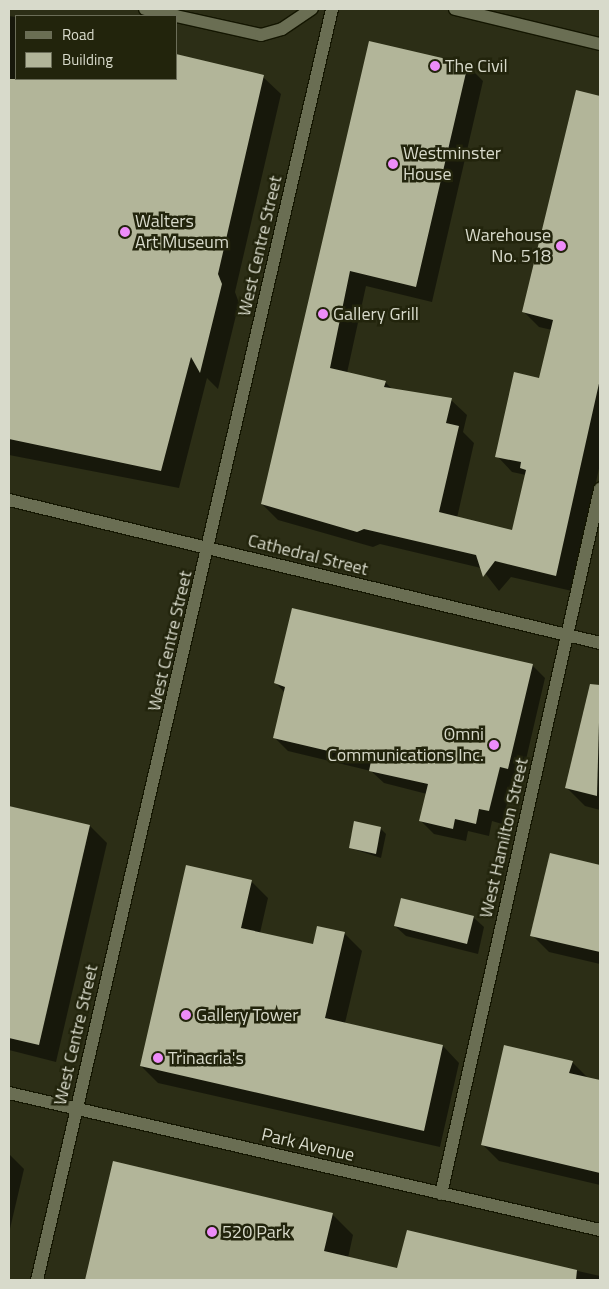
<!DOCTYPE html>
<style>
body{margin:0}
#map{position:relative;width:609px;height:1289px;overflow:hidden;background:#2c2e16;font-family:"Titillium Web",sans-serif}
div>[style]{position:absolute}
.shadow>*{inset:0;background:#0007}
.building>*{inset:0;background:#b2b599}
.roads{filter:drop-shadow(1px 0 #141601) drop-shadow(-1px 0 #141601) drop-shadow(0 1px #141601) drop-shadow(0 -1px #141601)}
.street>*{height:12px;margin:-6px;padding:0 6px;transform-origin:6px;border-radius:6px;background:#6a6e53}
.secondary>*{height:12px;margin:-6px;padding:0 6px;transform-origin:6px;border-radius:6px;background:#6a6e53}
.dots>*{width:14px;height:14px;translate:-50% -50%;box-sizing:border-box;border:2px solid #22240c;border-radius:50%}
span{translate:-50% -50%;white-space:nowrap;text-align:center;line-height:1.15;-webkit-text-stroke:5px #22240c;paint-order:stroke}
.poi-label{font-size:18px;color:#d8dacb}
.left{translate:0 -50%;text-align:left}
.right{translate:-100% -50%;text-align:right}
.street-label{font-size:18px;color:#d8dacb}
.frame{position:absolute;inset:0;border:10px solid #d8dacb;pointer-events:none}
.legend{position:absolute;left:15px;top:15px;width:162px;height:65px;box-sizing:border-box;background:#22240c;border:1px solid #6b6d58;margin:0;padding:6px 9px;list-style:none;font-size:15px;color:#d8dacb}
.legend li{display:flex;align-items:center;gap:10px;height:25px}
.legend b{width:25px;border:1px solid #6b6d58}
</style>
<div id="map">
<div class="shadow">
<div style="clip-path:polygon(9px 16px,16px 17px,16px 79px,263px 77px,281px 94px,235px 292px,239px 303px,218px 389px,207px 378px,179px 488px,9px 455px)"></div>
<div style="clip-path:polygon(370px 43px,467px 65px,483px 81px,432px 302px,366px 286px,347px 373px,385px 382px,393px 390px,451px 400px,467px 415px,463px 432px,474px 443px,457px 518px,513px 531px,526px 475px,512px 472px,497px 456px,540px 380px,552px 330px,539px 327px,523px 311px,577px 92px,600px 96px,600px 464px,572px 591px,511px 577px,499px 591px,481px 568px,380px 544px,373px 547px,278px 520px,262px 504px)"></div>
<div style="clip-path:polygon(532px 665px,545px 678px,521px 781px,513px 779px,502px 824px,492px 821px,489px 836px,468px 831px,466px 841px,434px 834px,420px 820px,427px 794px,384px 783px,371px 771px,288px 751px,274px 737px,285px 693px,275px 682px)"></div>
<div style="clip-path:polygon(589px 694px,600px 697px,600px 810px,585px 806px,567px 788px)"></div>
<div style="clip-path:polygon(9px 806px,90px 826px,107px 843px,56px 1062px,9px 1050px)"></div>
<div style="clip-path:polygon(380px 828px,386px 834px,381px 858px,350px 848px)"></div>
<div style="clip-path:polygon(551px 854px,600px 866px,600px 964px,549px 952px,532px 935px)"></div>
<div style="clip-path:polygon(251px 881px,268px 898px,260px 933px,314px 945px,318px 928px,345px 934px,362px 951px,345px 1023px,443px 1046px,459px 1063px,440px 1147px,158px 1083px,141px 1066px)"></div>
<div style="clip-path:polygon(473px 917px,484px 927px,478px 954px,406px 936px,395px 926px)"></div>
<div style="clip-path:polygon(572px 1062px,589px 1079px,600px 1082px,600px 1185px,499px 1161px,482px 1144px)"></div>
<div style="clip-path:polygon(9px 1154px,24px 1169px,9px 1233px)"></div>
<div style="clip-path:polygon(114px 1162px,332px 1214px,353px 1235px,348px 1258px,398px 1270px,547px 1264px,600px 1276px,600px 1280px,86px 1280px)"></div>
</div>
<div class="building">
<div style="clip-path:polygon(369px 41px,468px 64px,416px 287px,350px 271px,330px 368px,386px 381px,384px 387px,452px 398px,446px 423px,459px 426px,439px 512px,512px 530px,526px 470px,520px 468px,521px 462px,495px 457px,514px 372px,539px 378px,553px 320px,522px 312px,576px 90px,600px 96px,600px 379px,556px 576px,495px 561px,483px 577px,476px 555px,364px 529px,357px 532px,261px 504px)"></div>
<div style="clip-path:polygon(176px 54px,264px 75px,218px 274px,222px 284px,200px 373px,191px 357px,161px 471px,9px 439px,9px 79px,176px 79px)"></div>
<div style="clip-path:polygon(292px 608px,533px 664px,508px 769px,500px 767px,489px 811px,479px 809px,476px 824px,455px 819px,453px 829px,419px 821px,428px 784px,369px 771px,371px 761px,273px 738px,285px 687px,274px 683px)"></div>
<div style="clip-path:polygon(590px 684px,600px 685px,597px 796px,565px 788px)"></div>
<div style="clip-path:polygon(9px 806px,90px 825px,39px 1045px,9px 1038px)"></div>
<div style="clip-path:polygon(354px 821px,381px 827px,376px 854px,349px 848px)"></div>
<div style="clip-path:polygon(550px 853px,600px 865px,600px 952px,530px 936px)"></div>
<div style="clip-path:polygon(186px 865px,252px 880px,241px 928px,313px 944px,317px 926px,345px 932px,325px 1018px,443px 1045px,424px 1131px,140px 1066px)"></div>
<div style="clip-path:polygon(401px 898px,474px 916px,467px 944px,394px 926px)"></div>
<div style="clip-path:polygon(504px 1045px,573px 1061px,569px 1073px,600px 1080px,600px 1173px,481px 1145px)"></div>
<div style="clip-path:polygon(113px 1161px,333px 1213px,324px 1251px,397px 1268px,407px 1230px,577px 1270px,576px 1280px,85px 1280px)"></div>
</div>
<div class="roads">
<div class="street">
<div style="left:441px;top:1194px;width:723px;rotate:-77.29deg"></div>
</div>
<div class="secondary">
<div style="left:145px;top:9px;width:32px;rotate:13deg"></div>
<div style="left:455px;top:9px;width:149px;rotate:13.6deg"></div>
<div style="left:176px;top:16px;width:87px;rotate:12.6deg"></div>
<div style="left:261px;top:35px;width:22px;rotate:-16deg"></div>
<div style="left:282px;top:29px;width:36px;rotate:-34deg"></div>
<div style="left:9px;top:500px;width:608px;rotate:13.6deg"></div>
<div style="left:9px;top:1093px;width:607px;rotate:13.05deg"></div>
<div style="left:37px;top:1280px;width:1305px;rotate:-76.93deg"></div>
</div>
</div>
<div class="dots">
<div style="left:435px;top:66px;background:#ed8cf9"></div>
<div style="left:393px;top:164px;background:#ed8cf9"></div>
<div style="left:125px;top:232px;background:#ed8cf9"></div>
<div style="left:561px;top:246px;background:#ed8cf9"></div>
<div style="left:323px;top:314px;background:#ed8cf9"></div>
<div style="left:494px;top:745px;background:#ed8cf9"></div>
<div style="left:186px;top:1015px;background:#ed8cf9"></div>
<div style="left:158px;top:1058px;background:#ed8cf9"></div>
<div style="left:212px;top:1232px;background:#ed8cf9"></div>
</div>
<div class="poi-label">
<span class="left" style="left:445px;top:66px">The Civil</span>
<span class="left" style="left:403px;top:164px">Westminster<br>House</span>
<span class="left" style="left:135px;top:232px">Walters<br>Art Museum</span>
<span class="right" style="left:551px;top:246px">Warehouse<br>No. 518</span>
<span class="left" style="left:333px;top:314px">Gallery Grill</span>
<span class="right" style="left:484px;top:745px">Omni<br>Communications Inc.</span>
<span class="left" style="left:196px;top:1015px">Gallery Tower</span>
<span class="left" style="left:168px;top:1058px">Trinacria's</span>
<span class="left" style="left:222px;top:1232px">520 Park</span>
</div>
<div class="street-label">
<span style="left:260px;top:246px;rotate:-77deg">West Centre Street</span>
<span style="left:308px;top:555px;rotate:14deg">Cathedral Street</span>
<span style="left:170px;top:641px;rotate:-77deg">West Centre Street</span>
<span style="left:504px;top:838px;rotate:-77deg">West Hamilton Street</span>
<span style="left:76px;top:1035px;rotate:-77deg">West Centre Street</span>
<span style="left:308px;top:1145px;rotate:13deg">Park Avenue</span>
</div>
<div class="frame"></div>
<ul class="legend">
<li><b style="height:6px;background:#6a6e53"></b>Road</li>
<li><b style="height:14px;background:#b2b599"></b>Building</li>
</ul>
</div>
